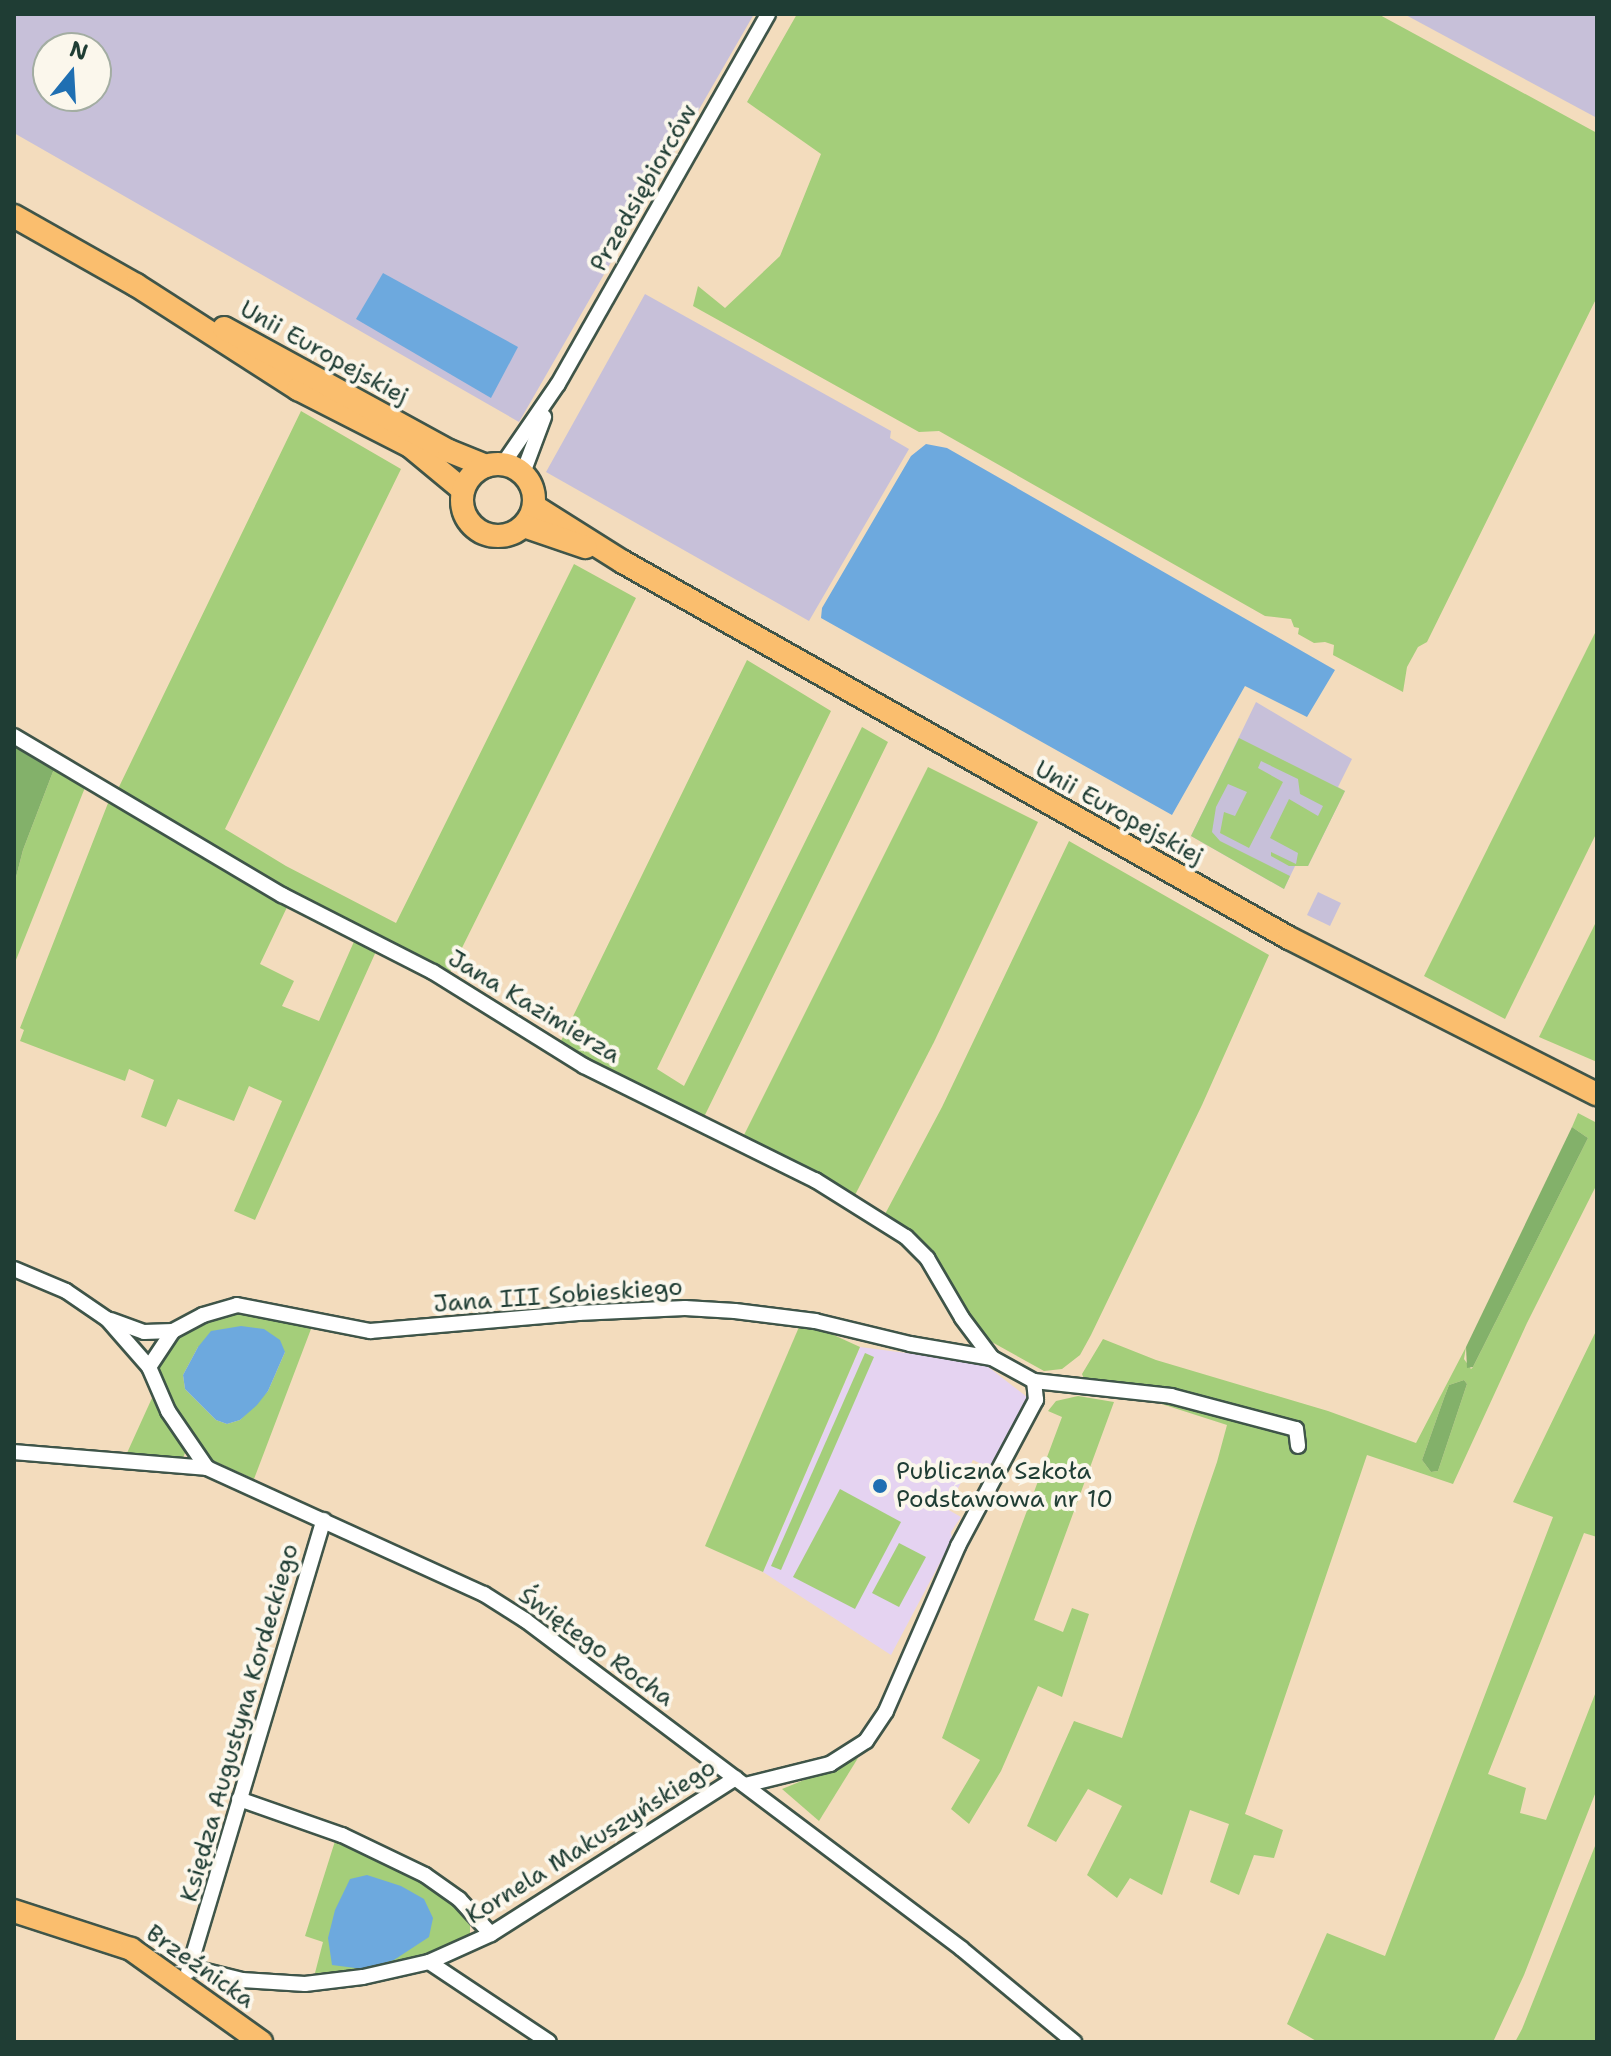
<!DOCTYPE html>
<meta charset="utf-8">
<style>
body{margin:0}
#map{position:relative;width:1611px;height:2056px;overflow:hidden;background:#f3dcbd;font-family:"Shantell Sans",sans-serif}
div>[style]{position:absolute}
.built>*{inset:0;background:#e5d3f1}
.industrial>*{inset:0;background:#c7c0d9}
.green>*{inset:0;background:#a4ce7a}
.forest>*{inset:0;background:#83b16a}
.water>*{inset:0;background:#6da9de}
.roads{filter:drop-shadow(2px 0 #3f5549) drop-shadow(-2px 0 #3f5549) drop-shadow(0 2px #3f5549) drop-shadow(0 -2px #3f5549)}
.minor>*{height:14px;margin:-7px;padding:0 7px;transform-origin:7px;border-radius:7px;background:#fff}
.primary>*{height:22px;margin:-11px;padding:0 11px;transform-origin:11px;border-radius:11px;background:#fabe6e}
.primary>.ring{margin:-11px;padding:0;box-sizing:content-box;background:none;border:22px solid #fabe6e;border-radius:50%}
.dots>*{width:22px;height:22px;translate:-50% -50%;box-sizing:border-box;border:4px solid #fbf7ec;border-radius:50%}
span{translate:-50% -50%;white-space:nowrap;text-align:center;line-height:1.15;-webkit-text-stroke:8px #fbf7ec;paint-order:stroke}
.street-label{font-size:24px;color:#1f3d34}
.poi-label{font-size:24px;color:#1f3d34}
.left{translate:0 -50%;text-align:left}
.frame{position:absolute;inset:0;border:16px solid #1f3d34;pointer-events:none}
.north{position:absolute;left:32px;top:32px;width:80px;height:80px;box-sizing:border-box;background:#fbf7ec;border:2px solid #a3ada2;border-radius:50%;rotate:18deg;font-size:22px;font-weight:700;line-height:32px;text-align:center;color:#1f3d34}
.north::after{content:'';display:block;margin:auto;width:28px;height:36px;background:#1f6fb2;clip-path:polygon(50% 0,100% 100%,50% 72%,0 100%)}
</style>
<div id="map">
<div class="built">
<div style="clip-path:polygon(860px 1347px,983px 1363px,1027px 1397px,990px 1468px,973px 1460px,947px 1509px,961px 1517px,951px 1532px,952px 1540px,891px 1655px,763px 1572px)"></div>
</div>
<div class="industrial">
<div style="clip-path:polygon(evenodd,14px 14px,754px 14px,519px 422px,14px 133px,14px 14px,48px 48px,96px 48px,96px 96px,48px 96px,48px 48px)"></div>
<div style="clip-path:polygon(1404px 14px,1597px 14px,1597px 118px)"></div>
<div style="clip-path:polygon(645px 294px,891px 431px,890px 438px,909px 449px,809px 621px,546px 472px)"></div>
<div style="clip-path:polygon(1256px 702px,1352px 759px,1338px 787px,1345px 791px,1308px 866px,1296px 864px,1284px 889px,1191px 836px)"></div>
<div style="clip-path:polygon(1318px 892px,1341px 903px,1330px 926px,1307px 915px)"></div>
</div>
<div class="green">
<div style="clip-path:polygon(797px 14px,1378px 14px,1597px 133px,1597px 297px,1427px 642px,1418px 647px,1407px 667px,1403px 692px,1333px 655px,1334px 645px,1325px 642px,1314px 643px,1298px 634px,1299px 628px,1294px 627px,1291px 619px,1265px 616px,939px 431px,919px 432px,693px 306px,698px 286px,725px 308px,780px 256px,821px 154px,747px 102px)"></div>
<div style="clip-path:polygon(301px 411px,401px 469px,225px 829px,286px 866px,396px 923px,574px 564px,636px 598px,448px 976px,247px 871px,117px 791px)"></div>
<div style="clip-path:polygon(1597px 629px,1597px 832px,1505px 1019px,1424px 976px)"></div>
<div style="clip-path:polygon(747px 660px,831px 711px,657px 1069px,684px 1086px,862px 727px,888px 742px,704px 1117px,612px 1075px,559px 1045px)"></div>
<div style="clip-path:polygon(1239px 738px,1345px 791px,1308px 866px,1289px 866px,1271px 856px,1271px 852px,1296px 864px,1298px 853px,1270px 838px,1289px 799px,1318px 816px,1323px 806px,1300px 794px,1298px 779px,1261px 761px,1258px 768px,1283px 782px,1249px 848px,1220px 833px,1224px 812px,1235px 816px,1247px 792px,1228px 784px,1216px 807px,1212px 832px,1220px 841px,1290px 876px,1284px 889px,1191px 836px)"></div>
<div style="clip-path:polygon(928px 767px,1038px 822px,934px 1042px,855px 1195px,743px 1137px)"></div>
<div style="clip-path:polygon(54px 769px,86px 785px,14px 965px,14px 885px,23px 850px)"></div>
<div style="clip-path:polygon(110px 798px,289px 903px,260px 964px,294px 981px,282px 1006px,319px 1021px,356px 937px,378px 947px,255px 1220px,234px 1211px,282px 1101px,249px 1086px,234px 1121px,178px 1099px,166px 1127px,141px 1117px,154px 1080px,129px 1069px,125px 1081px,20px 1041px,24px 1030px,20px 1028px)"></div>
<div style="clip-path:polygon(1069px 841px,1269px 955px,1202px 1105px,1091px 1335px,1080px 1355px,1062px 1369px,1044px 1371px,981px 1336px,943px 1272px,884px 1216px,942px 1107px)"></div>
<div style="clip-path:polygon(1597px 920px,1597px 1062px,1539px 1037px)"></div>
<div style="clip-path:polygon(evenodd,1578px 1113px,1597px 1123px,1597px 1184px,1527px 1323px,1453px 1484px,1367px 1455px,1245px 1814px,1283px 1830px,1274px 1858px,1254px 1855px,1239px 1895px,1210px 1882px,1229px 1824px,1190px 1810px,1162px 1895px,1130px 1878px,1117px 1898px,1087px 1875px,1122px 1806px,1088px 1789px,1056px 1842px,1027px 1826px,1074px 1721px,1122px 1738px,1217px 1462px,1227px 1425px,1084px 1379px,1082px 1374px,1103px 1339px,1156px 1360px,1328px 1411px,1416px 1443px,1466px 1347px,1464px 1359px,1471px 1369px,1473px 1367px,1588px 1138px,1572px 1127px,1578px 1113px,1464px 1380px,1467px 1384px,1438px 1471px,1431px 1472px,1422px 1460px,1444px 1398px,1449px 1385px,1464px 1380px)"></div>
<div style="clip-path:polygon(evenodd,240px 1310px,270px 1314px,311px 1329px,254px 1479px,214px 1461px,196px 1445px,158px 1371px,161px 1355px,182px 1334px,240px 1310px,198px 1347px,285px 1352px,268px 1391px,240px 1420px,227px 1424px,216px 1420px,185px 1389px,183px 1375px,198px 1347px)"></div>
<div style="clip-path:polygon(799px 1327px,825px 1331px,860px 1347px,763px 1572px,705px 1546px)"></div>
<div style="clip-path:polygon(1597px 1329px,1597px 1537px,1584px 1533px,1488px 1774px,1526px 1788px,1520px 1813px,1546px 1820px,1597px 1689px,1597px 1789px,1524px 1975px,1493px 2042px,1318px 2042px,1287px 2024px,1327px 1933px,1385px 1956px,1553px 1517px,1513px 1502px)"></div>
<div style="clip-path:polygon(865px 1353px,874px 1357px,781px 1570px,771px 1566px)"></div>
<div style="clip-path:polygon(1078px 1396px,1114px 1402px,1034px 1620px,1063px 1632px,1072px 1608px,1089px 1614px,1062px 1697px,1038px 1686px,1001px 1771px,969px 1824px,951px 1809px,980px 1760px,942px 1738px,1062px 1417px,1048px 1411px,1056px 1401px)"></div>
<div style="clip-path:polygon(152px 1398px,187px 1448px,183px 1458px,127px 1453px)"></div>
<div style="clip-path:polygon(840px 1489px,901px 1522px,855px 1609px,793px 1577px)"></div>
<div style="clip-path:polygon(899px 1543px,926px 1557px,899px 1607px,872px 1593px)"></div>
<div style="clip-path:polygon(858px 1758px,819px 1821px,782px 1789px)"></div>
<div style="clip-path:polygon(336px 1838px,386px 1860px,434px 1888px,462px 1910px,470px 1923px,470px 1934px,452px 1947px,402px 1964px,369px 1971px,315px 1973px,323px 1942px,305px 1936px)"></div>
<div style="clip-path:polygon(1597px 1841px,1597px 2042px,1515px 2042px,1522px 2029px)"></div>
</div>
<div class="forest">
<div style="clip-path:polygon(14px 742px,54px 769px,23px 850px,14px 885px)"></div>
<div style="clip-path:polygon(1572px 1127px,1588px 1138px,1473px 1367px,1467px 1368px,1466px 1347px)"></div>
<div style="clip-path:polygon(1464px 1380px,1467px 1384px,1438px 1471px,1431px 1472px,1422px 1460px,1444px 1398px,1449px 1385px)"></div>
</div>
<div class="water">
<div style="clip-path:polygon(383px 273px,518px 347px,491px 398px,356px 319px)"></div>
<div style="clip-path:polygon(926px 444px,947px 448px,1335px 670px,1307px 717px,1245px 686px,1172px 815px,821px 618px,822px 608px,911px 456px)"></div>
<div style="clip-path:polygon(241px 1326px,264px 1329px,280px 1340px,285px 1352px,268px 1391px,257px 1405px,240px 1420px,227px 1424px,216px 1420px,185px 1389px,183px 1375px,198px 1347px,211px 1331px)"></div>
<div style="clip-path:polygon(367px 1875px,401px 1886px,424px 1899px,433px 1918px,429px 1937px,394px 1960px,363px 1969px,332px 1965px,328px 1938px,335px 1910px,350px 1879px)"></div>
</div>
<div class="roads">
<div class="minor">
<div style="left:503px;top:464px;width:97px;rotate:-55.5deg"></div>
<div style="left:558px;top:384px;width:425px;rotate:-60.4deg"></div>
<div style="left:523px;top:473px;width:60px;rotate:-69.4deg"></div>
<div style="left:14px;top:736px;width:312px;rotate:30.7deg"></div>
<div style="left:282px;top:895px;width:169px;rotate:27deg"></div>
<div style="left:433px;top:972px;width:178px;rotate:31.9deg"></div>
<div style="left:584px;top:1066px;width:258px;rotate:26.3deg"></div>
<div style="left:815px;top:1180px;width:107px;rotate:32.1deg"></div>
<div style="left:906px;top:1237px;width:30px;rotate:45deg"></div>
<div style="left:927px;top:1258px;width:69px;rotate:59.7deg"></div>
<div style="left:962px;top:1318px;width:50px;rotate:53.1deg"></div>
<div style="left:14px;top:1269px;width:56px;rotate:22.9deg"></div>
<div style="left:66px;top:1291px;width:50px;rotate:34.3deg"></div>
<div style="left:107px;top:1319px;width:64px;rotate:48.8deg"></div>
<div style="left:149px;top:1367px;width:48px;rotate:66.6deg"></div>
<div style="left:168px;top:1411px;width:69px;rotate:55.6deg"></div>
<div style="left:111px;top:1320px;width:35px;rotate:20deg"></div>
<div style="left:144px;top:1332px;width:29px;rotate:-2deg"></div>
<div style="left:149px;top:1367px;width:43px;rotate:-56.3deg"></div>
<div style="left:173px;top:1331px;width:34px;rotate:-28deg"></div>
<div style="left:203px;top:1315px;width:35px;rotate:-16deg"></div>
<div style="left:237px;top:1305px;width:136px;rotate:11.1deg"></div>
<div style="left:370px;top:1331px;width:209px;rotate:-4.9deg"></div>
<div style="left:578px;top:1313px;width:107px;rotate:-2.7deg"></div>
<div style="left:685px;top:1308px;width:50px;rotate:3.4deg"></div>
<div style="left:735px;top:1311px;width:81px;rotate:7.1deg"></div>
<div style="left:815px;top:1321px;width:98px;rotate:13.6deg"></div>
<div style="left:910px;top:1344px;width:83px;rotate:9.7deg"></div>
<div style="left:992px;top:1358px;width:48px;rotate:28.7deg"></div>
<div style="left:1034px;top:1381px;width:138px;rotate:6.2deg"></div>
<div style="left:1171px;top:1396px;width:129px;rotate:14.8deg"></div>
<div style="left:1296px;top:1429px;width:17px;rotate:83deg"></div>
<div style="left:14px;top:1452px;width:194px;rotate:4.7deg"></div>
<div style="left:207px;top:1468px;width:304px;rotate:24.5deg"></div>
<div style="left:484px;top:1594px;width:49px;rotate:32.4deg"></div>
<div style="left:525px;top:1620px;width:547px;rotate:36.97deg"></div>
<div style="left:962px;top:1949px;width:146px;rotate:39.7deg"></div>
<div style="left:745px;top:1785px;width:88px;rotate:-13.9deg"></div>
<div style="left:830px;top:1764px;width:43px;rotate:-32.6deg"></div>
<div style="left:866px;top:1741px;width:36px;rotate:-56deg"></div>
<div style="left:886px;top:1711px;width:180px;rotate:-66.4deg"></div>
<div style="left:958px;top:1546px;width:166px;rotate:-61.9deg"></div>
<div style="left:1036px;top:1400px;width:19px;rotate:-96deg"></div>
<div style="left:239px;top:1799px;width:109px;rotate:19.3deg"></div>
<div style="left:342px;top:1835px;width:92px;rotate:25.7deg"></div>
<div style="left:425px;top:1875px;width:42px;rotate:35.2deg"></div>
<div style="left:459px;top:1899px;width:47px;rotate:47.6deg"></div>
<div style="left:429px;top:1962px;width:144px;rotate:33.7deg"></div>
<div style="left:190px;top:1967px;width:54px;rotate:14deg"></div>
<div style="left:242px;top:1980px;width:63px;rotate:3.6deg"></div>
<div style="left:305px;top:1984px;width:58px;rotate:-6.9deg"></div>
<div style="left:363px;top:1977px;width:68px;rotate:-12.8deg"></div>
<div style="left:429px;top:1962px;width:68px;rotate:-24.3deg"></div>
<div style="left:491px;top:1934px;width:290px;rotate:-32.5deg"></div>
<div style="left:188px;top:1972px;width:472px;rotate:-73.3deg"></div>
</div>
<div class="primary">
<div style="left:14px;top:216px;width:140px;rotate:29.5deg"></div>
<div style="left:136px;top:285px;width:193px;rotate:32.7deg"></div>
<div style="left:298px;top:389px;width:126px;rotate:27deg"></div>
<div style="left:410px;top:446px;width:69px;rotate:39.7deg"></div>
<div style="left:224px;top:328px;width:256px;rotate:28.7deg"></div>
<div style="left:449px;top:451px;width:40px;rotate:22deg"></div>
<div class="ring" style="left:462px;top:464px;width:50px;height:50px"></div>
<div style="left:534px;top:506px;width:105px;rotate:32.2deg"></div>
<div style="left:623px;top:562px;width:765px;rotate:29.45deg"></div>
<div style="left:1289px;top:938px;width:345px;rotate:26.9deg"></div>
<div style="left:524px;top:526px;width:65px;rotate:19deg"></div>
<div style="left:14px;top:1911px;width:123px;rotate:18deg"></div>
<div style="left:131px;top:1949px;width:160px;rotate:35.6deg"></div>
</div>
</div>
<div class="dots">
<div style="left:880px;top:1486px;background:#1f6fb2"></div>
</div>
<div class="street-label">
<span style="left:644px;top:188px;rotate:-60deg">Przedsiębiorców</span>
<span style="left:324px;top:353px;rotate:29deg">Unii Europejskiej</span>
<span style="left:1119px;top:813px;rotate:29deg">Unii Europejskiej</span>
<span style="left:534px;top:1007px;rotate:31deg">Jana Kazimierza</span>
<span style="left:558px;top:1296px;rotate:-4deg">Jana III Sobieskiego</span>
<span style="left:596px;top:1647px;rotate:36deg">Świętego Rocha</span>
<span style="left:240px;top:1723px;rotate:-74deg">Księdza Augustyna Kordeckiego</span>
<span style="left:591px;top:1842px;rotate:-32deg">Kornela Makuszyńskiego</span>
<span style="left:200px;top:1967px;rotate:35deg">Brzeźnicka</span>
</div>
<div class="poi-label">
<span class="left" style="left:896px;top:1486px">Publiczna Szkoła<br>Podstawowa nr 10</span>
</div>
<div class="frame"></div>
<div class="north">N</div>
</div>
